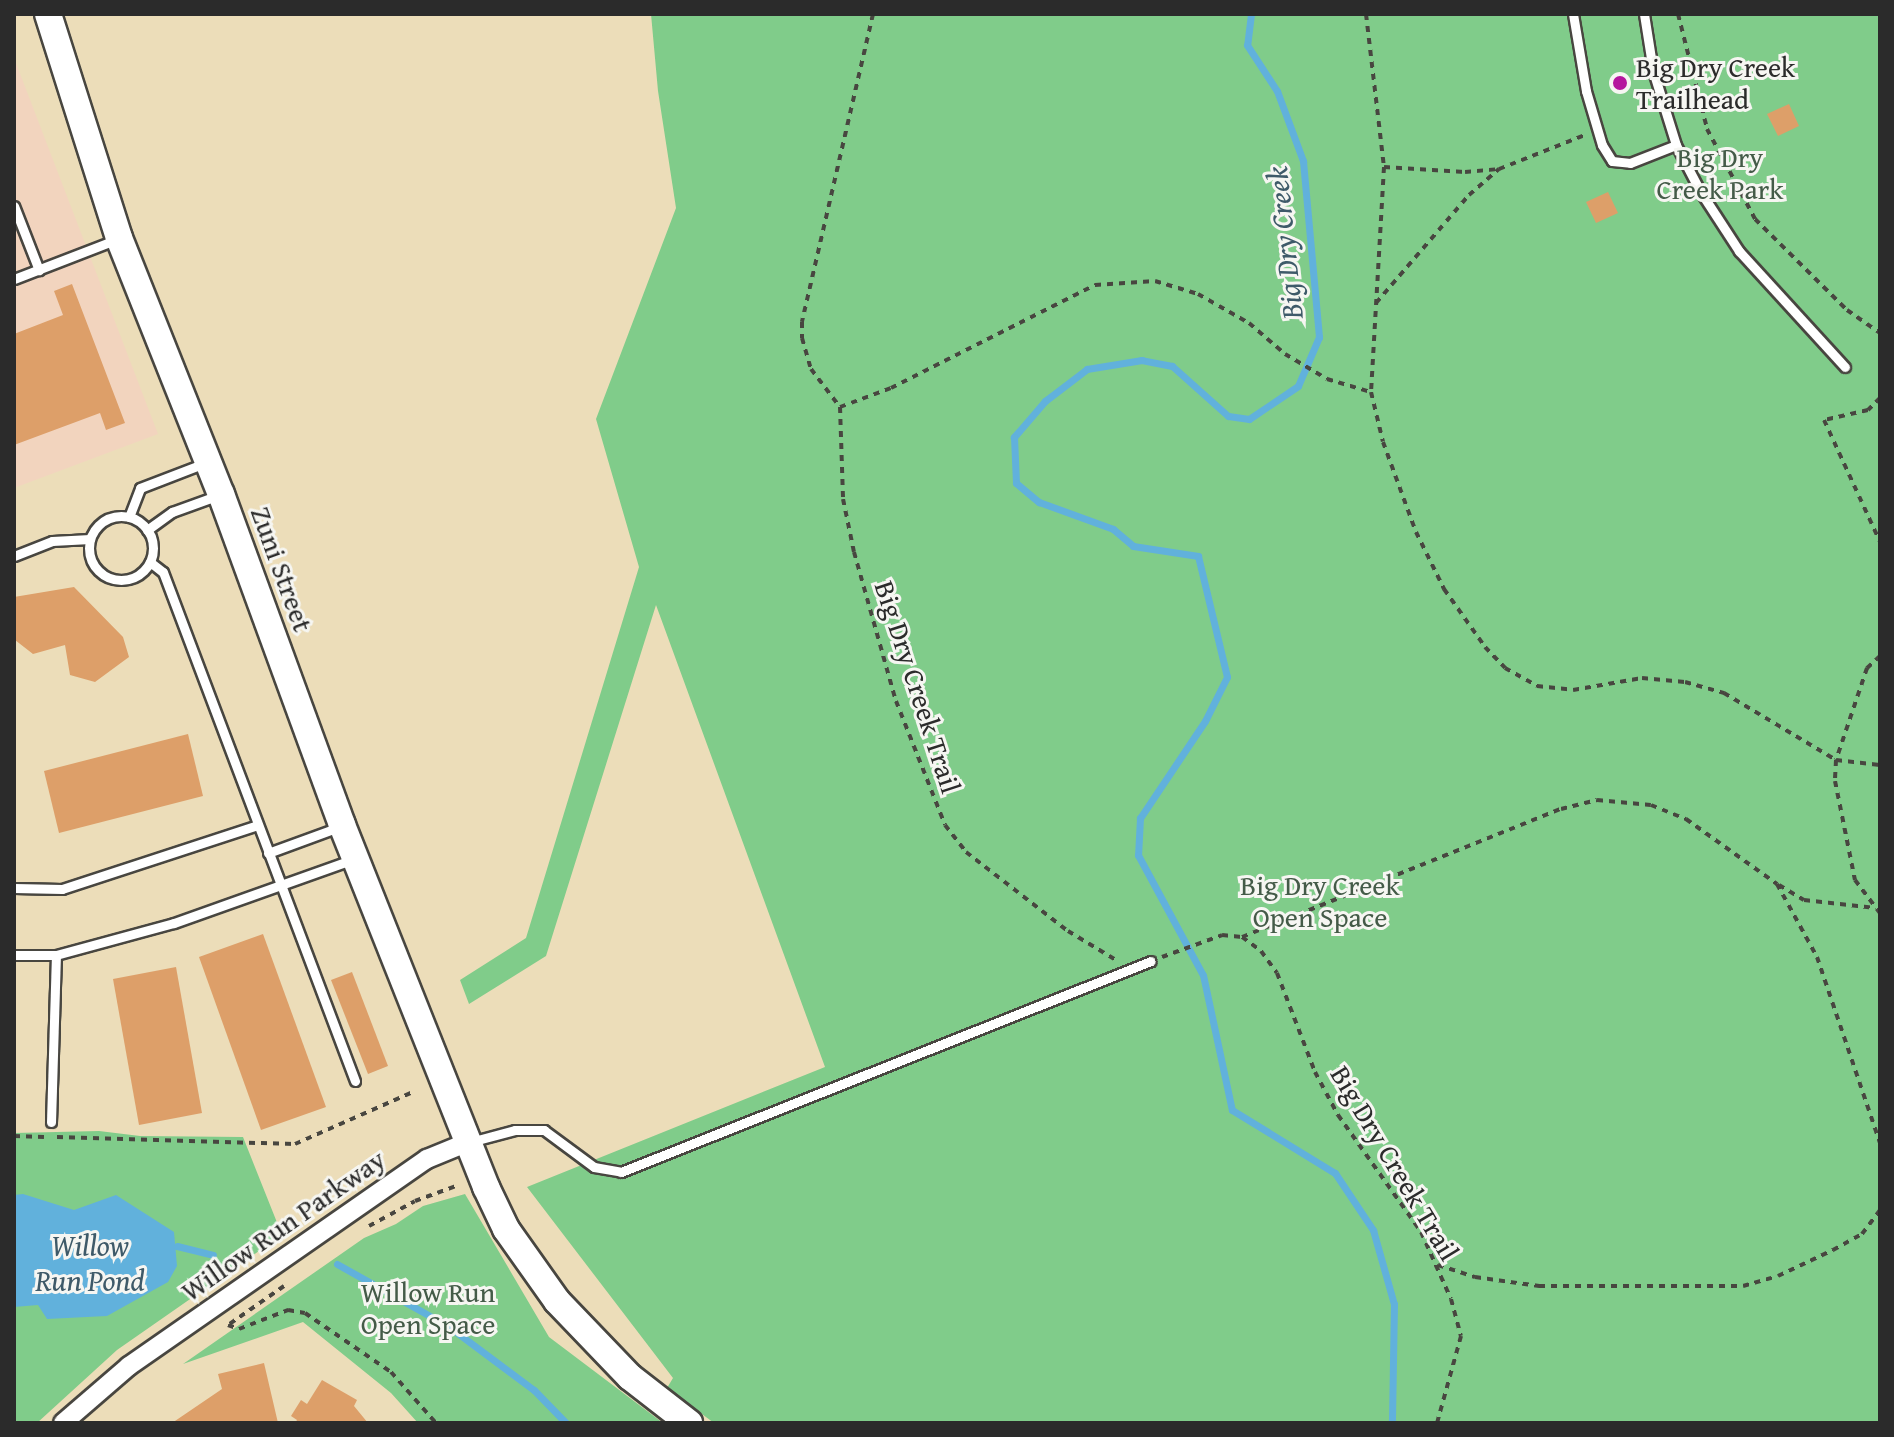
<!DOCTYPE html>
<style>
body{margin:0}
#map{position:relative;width:1894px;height:1437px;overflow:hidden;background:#ecddb9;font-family:"Gentium Book Plus",serif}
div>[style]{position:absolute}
.built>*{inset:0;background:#f2d4be}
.green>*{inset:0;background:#80cc8a}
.water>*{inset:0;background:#61b1dc}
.stream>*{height:7px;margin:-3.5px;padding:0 3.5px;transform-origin:3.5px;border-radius:3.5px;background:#61b1dc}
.building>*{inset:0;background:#dd9f69}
.path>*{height:4px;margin-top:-2px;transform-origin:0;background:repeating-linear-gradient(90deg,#484640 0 6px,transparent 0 12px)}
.roads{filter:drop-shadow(2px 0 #484640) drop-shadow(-2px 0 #484640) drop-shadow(0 2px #484640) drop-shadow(0 -2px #484640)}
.lane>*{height:9px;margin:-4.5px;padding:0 4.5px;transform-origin:4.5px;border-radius:4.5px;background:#fff}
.lane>.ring{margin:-4.5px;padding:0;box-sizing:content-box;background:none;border:9px solid #fff;border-radius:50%}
.street>*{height:18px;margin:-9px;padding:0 9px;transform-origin:9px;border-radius:9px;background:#fff}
.secondary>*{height:26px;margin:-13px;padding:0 13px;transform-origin:13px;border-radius:13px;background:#fff}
.dots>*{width:22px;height:22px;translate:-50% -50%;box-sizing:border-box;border:4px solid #f6f6f2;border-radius:50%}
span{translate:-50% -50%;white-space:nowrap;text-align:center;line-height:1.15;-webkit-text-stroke:6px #f6f6f2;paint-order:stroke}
.poi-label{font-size:28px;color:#2b2b2b}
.left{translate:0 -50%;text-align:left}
.park-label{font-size:28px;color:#445b48}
.street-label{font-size:28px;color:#2b2b2b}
.water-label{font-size:30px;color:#3e5a69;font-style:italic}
.frame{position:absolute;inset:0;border:16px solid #2b2b2b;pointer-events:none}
</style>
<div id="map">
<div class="built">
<div style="clip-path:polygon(14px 58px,158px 434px,14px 488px)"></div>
</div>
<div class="green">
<div style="clip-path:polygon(651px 14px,1880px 14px,1880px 1423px,714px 1423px,667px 1388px,673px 1378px,527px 1187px,825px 1067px,656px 605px,546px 956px,469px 1004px,460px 980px,526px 938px,639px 567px,596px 419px,676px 208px,658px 91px)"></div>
<div style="clip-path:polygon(99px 1131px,140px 1136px,243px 1137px,282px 1235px,117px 1350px,37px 1423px,14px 1423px,14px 1133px)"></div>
<div style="clip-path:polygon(465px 1194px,549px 1337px,663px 1423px,418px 1423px,391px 1393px,303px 1322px,183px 1364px,364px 1238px,396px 1224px,423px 1206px)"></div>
</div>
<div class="water">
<div style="clip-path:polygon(23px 1194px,74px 1210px,116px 1195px,174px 1232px,177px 1266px,168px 1282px,107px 1316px,47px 1319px,38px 1305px,14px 1307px,14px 1195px)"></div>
</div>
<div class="stream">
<div style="left:1251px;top:14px;width:31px;rotate:97deg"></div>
<div style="left:1247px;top:45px;width:55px;rotate:56.9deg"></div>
<div style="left:1277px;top:91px;width:75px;rotate:69.6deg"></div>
<div style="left:1303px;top:161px;width:177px;rotate:84.8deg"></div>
<div style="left:1319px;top:337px;width:53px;rotate:113.2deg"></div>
<div style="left:1298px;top:386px;width:59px;rotate:146deg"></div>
<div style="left:1249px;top:419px;width:21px;rotate:-172deg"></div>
<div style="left:1228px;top:416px;width:75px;rotate:-138.2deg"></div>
<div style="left:1172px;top:366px;width:31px;rotate:-169deg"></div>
<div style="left:1142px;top:360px;width:56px;rotate:170.7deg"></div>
<div style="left:1087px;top:369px;width:53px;rotate:142.7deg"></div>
<div style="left:1045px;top:401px;width:48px;rotate:130.7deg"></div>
<div style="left:1014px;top:437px;width:46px;rotate:87.5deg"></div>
<div style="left:1016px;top:483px;width:30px;rotate:40deg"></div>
<div style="left:1039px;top:502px;width:79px;rotate:20deg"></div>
<div style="left:1113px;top:529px;width:26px;rotate:40deg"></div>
<div style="left:1133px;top:546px;width:66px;rotate:8.7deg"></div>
<div style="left:1198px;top:556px;width:124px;rotate:76.5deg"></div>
<div style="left:1227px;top:677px;width:49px;rotate:116.6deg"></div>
<div style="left:1205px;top:721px;width:117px;rotate:123.8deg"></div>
<div style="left:1140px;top:818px;width:37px;rotate:93deg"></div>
<div style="left:1138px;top:855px;width:136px;rotate:61.6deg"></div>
<div style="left:1203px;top:975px;width:138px;rotate:77.9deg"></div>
<div style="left:1232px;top:1110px;width:121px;rotate:31.5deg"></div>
<div style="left:1335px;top:1173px;width:69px;rotate:56.3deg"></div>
<div style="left:1373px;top:1230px;width:77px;rotate:74.2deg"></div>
<div style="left:1394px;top:1304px;width:119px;rotate:91deg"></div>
<div style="left:177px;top:1246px;width:37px;rotate:14deg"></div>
<div style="left:337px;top:1264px;width:127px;rotate:29.2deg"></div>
<div style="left:448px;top:1326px;width:107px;rotate:36.7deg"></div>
<div style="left:534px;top:1390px;width:46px;rotate:45.9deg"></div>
</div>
<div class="building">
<div style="clip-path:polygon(1789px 104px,1799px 126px,1778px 136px,1767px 114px)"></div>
<div style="clip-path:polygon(1608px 192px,1618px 213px,1596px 223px,1586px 202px)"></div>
<div style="clip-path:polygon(72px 284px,125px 423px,106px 430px,100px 413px,14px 445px,14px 334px,63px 315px,54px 291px)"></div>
<div style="clip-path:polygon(74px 587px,123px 637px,129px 657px,95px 682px,70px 675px,65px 645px,33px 654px,15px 640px,14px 597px)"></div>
<div style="clip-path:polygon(188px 734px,203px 796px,59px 833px,44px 771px)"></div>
<div style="clip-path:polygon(263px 934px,326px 1107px,261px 1130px,199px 957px)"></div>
<div style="clip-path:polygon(176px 967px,202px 1113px,139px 1125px,113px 979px)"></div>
<div style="clip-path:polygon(352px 972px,388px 1066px,368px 1074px,331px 980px)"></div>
<div style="clip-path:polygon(264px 1363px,278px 1423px,172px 1423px,222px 1389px,218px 1374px)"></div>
<div style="clip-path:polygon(322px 1380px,357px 1400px,354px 1406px,368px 1423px,295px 1423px,297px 1420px,291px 1416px,301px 1400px,307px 1404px)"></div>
</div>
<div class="path">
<div style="left:873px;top:14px;width:316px;rotate:103deg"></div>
<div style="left:802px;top:322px;width:16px;rotate:90deg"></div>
<div style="left:802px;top:338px;width:32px;rotate:74deg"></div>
<div style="left:811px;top:369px;width:48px;rotate:52.7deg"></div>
<div style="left:840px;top:407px;width:92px;rotate:88.1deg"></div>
<div style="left:843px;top:499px;width:54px;rotate:78.3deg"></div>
<div style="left:854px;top:552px;width:155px;rotate:74.3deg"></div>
<div style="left:896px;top:701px;width:133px;rotate:68.4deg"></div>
<div style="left:945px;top:825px;width:34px;rotate:52deg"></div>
<div style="left:966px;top:852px;width:129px;rotate:37.8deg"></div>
<div style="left:1068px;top:931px;width:56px;rotate:31.1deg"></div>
<div style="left:1366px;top:14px;width:154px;rotate:83.3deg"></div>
<div style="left:1384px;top:167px;width:225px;rotate:93.3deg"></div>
<div style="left:1678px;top:14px;width:119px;rotate:75.8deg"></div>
<div style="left:1707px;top:129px;width:102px;rotate:61.9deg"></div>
<div style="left:1755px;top:219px;width:129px;rotate:44.7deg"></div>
<div style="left:1847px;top:310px;width:40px;rotate:34.9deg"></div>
<div style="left:1384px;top:167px;width:81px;rotate:3.5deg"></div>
<div style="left:1465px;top:172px;width:33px;rotate:-5deg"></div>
<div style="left:1376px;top:303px;width:143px;rotate:-49.3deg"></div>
<div style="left:1469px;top:195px;width:40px;rotate:-41deg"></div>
<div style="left:1499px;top:169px;width:92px;rotate:-21.6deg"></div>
<div style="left:1880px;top:398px;width:17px;rotate:135deg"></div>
<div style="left:1868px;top:410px;width:45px;rotate:167.2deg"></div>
<div style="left:1824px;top:420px;width:134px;rotate:65.3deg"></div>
<div style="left:840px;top:407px;width:54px;rotate:-20.4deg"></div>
<div style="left:891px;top:388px;width:229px;rotate:-26.8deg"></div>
<div style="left:1095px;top:285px;width:60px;rotate:-3.8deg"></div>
<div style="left:1155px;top:281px;width:45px;rotate:16.8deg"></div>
<div style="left:1198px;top:294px;width:59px;rotate:29.6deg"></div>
<div style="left:1249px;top:323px;width:48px;rotate:40.7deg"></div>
<div style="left:1285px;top:354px;width:49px;rotate:30.8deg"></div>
<div style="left:1327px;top:379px;width:46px;rotate:16.5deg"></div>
<div style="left:1371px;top:392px;width:51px;rotate:76.5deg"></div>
<div style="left:1383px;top:442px;width:96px;rotate:69.9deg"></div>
<div style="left:1416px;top:532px;width:64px;rotate:63.8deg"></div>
<div style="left:1444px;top:589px;width:71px;rotate:54.7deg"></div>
<div style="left:1485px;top:647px;width:29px;rotate:46deg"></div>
<div style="left:1505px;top:668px;width:37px;rotate:29deg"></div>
<div style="left:1537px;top:686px;width:36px;rotate:6deg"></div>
<div style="left:1573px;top:690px;width:70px;rotate:-9.9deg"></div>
<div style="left:1642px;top:678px;width:43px;rotate:5.3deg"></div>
<div style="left:1685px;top:682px;width:41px;rotate:15.8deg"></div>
<div style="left:1724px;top:693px;width:131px;rotate:30.9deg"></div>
<div style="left:1836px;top:760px;width:21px;rotate:93deg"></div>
<div style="left:1835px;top:781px;width:101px;rotate:78.6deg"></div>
<div style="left:1855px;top:880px;width:41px;rotate:52.9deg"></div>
<div style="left:1880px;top:656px;width:18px;rotate:137deg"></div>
<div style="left:1867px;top:668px;width:97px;rotate:108.6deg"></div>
<div style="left:1836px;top:760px;width:44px;rotate:6.5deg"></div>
<div style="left:1779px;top:885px;width:29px;rotate:31deg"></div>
<div style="left:1804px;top:900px;width:72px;rotate:6.3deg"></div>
<div style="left:1242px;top:937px;width:344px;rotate:-21.9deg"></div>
<div style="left:1561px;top:809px;width:37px;rotate:-14deg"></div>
<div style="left:1597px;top:800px;width:54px;rotate:5.3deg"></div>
<div style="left:1651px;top:805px;width:38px;rotate:22deg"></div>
<div style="left:1686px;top:819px;width:112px;rotate:35.5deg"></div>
<div style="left:1777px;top:884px;width:83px;rotate:61.3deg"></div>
<div style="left:1817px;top:957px;width:196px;rotate:71.3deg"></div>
<div style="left:1162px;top:957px;width:64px;rotate:-20.1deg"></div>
<div style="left:1222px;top:935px;width:20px;rotate:6deg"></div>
<div style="left:1242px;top:937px;width:24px;rotate:36deg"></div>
<div style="left:1261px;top:951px;width:27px;rotate:54deg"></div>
<div style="left:1277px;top:973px;width:106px;rotate:69deg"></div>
<div style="left:1315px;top:1072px;width:49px;rotate:61.9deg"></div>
<div style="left:1338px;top:1115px;width:143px;rotate:54.6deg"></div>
<div style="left:1421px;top:1232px;width:73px;rotate:65.9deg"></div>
<div style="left:1451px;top:1299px;width:38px;rotate:75deg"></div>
<div style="left:1461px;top:1336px;width:90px;rotate:105.4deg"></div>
<div style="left:14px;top:1136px;width:30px;rotate:2deg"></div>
<div style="left:57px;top:1137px;width:238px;rotate:1.7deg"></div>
<div style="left:295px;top:1144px;width:131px;rotate:-23.8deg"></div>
<div style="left:369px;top:1226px;width:52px;rotate:-28.5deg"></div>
<div style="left:415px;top:1201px;width:44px;rotate:-20.1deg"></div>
<div style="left:1438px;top:1265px;width:39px;rotate:18deg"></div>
<div style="left:1475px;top:1277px;width:65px;rotate:8deg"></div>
<div style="left:1539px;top:1286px;width:204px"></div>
<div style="left:1743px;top:1286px;width:36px;rotate:-16deg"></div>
<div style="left:1778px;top:1276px;width:61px;rotate:-25.3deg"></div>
<div style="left:1833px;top:1250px;width:33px;rotate:-29deg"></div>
<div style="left:1862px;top:1234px;width:30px;rotate:-53deg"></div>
<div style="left:284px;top:1286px;width:68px;rotate:145.1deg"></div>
<div style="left:228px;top:1325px;width:12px;rotate:20deg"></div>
<div style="left:239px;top:1329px;width:53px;rotate:-21.2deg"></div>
<div style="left:288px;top:1310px;width:17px;rotate:10deg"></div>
<div style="left:305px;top:1313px;width:104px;rotate:34.5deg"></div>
<div style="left:391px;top:1372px;width:68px;rotate:48.6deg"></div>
</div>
<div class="roads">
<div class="lane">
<div style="left:1573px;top:14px;width:78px;rotate:80.4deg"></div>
<div style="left:1586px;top:91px;width:56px;rotate:73.5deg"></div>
<div style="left:1602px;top:145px;width:19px;rotate:58deg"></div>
<div style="left:1612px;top:161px;width:18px;rotate:6deg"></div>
<div style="left:1630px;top:163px;width:49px;rotate:-21.4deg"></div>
<div style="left:1644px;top:14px;width:58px;rotate:81deg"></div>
<div style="left:1653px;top:71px;width:77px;rotate:72.7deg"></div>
<div style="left:1676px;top:145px;width:52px;rotate:62.4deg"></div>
<div style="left:1700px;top:191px;width:72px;rotate:57deg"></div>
<div style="left:1739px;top:251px;width:157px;rotate:47.6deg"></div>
<div style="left:14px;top:206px;width:69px;rotate:68.7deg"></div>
<div style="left:14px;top:279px;width:108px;rotate:-21.1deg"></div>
<div class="ring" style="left:89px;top:516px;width:55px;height:55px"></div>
<div style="left:129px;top:517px;width:31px;rotate:-69deg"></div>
<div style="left:140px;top:488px;width:70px;rotate:-21deg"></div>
<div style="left:147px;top:530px;width:31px;rotate:-36deg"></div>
<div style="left:172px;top:512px;width:50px;rotate:-19.9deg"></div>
<div style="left:14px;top:556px;width:41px;rotate:-21.5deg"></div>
<div style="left:52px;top:541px;width:38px;rotate:-3deg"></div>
<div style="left:150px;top:562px;width:16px;rotate:38deg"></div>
<div style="left:163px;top:572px;width:544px;rotate:69.33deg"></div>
<div style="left:268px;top:853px;width:76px;rotate:-20.1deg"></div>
<div style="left:14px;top:888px;width:48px;rotate:1.2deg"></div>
<div style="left:62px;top:889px;width:206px;rotate:-18.1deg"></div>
<div style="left:14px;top:955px;width:42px"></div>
<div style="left:56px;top:955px;width:122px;rotate:-15.2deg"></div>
<div style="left:174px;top:923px;width:188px;rotate:-19.6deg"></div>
<div style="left:51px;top:1122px;width:167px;rotate:-88.3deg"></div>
<div style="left:470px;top:1142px;width:47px;rotate:-14.9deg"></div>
<div style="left:515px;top:1130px;width:29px"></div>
<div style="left:544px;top:1130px;width:62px;rotate:36.5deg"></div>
<div style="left:594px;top:1167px;width:27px;rotate:10deg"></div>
<div style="left:621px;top:1172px;width:570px;rotate:-21.71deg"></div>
</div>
<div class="street">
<div style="left:63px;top:1423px;width:87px;rotate:-40.8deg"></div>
<div style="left:129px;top:1366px;width:363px;rotate:-34.8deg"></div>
<div style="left:427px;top:1159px;width:42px;rotate:-22.3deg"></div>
</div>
<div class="secondary">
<div style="left:48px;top:14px;width:235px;rotate:72.4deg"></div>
<div style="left:119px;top:238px;width:276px;rotate:68.3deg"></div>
<div style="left:221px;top:494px;width:352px;rotate:69.9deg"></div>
<div style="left:342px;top:825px;width:390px;rotate:68.3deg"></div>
<div style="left:486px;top:1187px;width:47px;rotate:64.5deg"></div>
<div style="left:506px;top:1229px;width:88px;rotate:54.7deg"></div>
<div style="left:557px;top:1301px;width:105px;rotate:46.2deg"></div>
<div style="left:630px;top:1377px;width:75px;rotate:37.9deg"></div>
</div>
</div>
<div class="dots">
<div style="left:1620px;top:83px;background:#b5179e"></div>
</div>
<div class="poi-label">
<span class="left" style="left:1636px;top:83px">Big Dry Creek<br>Trailhead</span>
</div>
<div class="park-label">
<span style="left:1720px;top:173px">Big Dry<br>Creek Park</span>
<span style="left:1320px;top:901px">Big Dry Creek<br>Open Space</span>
<span style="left:428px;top:1308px">Willow Run<br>Open Space</span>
</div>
<div class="street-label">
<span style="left:282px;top:569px;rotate:70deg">Zuni Street</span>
<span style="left:918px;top:687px;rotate:72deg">Big Dry Creek Trail</span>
<span style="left:1395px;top:1163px;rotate:59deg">Big Dry Creek Trail</span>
<span style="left:283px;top:1225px;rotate:-35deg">Willow Run Parkway</span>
</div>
<div class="water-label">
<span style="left:1284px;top:243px;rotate:-96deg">Big Dry Creek</span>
<span style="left:90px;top:1262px">Willow<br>Run Pond</span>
</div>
<div class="frame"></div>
</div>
